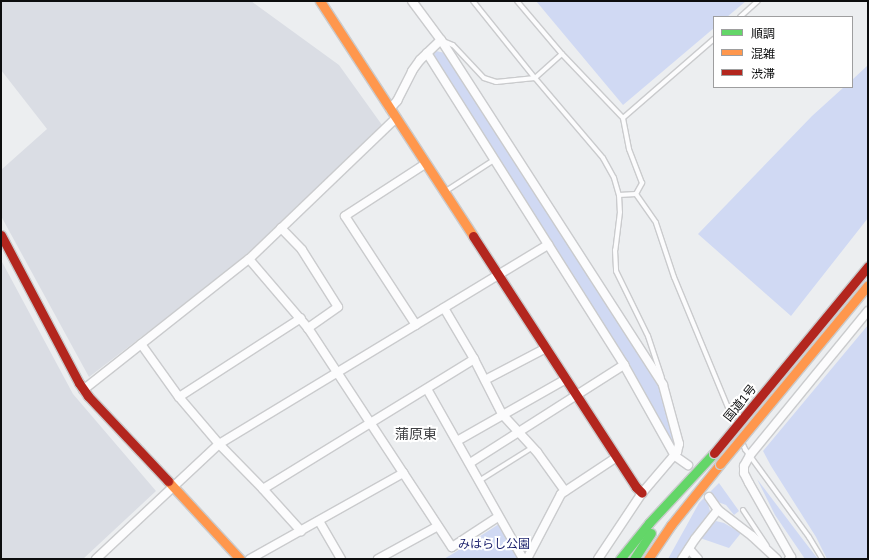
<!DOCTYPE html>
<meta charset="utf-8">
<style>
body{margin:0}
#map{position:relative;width:869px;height:560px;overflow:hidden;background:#eceef0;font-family:"IBM Plex Sans","Noto Sans JP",sans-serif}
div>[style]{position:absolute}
.built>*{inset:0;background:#dadde4}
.green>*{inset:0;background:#d0d9f3}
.roads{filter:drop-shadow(1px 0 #cacbcd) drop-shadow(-1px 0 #cacbcd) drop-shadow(0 1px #cacbcd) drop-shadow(0 -1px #cacbcd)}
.lane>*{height:4px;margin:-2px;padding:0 2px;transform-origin:2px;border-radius:2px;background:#fcfcfd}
.street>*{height:8px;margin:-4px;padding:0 4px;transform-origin:4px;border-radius:4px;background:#fcfcfd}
.fast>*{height:9px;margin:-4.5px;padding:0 4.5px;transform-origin:4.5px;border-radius:4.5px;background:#63d668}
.slow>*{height:9px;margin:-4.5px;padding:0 4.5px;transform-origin:4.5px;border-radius:4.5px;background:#ff974d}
.jam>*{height:9px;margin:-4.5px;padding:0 4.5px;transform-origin:4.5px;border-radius:4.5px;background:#b3261e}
.bridges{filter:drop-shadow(1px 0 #cacbcd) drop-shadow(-1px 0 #cacbcd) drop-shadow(0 1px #cacbcd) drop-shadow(0 -1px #cacbcd)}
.slow-bridge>*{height:9px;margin:-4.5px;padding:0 4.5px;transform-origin:4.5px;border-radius:4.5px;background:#ff974d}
.jam-bridge>*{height:9px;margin:-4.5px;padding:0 4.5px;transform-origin:4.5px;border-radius:4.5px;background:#b3261e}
span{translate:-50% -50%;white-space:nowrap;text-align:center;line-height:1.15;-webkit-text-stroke:4px #fff;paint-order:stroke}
.street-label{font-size:12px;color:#0c0d0e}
.park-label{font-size:12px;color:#171d6a}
.quarter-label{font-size:14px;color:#3e3f42}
.frame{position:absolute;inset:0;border:2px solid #0c0d0e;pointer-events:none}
.legend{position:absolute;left:713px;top:16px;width:140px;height:72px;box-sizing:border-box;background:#fff;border:1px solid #9e9e9f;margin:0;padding:5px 7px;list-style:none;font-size:12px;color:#0c0d0e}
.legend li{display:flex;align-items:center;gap:8px;height:20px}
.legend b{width:20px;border:1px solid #9e9e9f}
</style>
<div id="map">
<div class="built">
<div style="clip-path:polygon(1px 1px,251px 1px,339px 65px,382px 125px,255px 247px,217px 279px,89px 377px,1px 216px,1px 170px,47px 129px,1px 70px)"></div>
<div style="clip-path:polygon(1px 260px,73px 394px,156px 491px,83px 559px,1px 559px)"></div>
</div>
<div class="green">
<div style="clip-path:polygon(536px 1px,746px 1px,727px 17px,714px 17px,714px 28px,623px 105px)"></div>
<div style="clip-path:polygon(436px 51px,445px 53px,655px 378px,664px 400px,676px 447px,672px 444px,605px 327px,437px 63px,432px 53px)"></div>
<div style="clip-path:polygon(867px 66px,868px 218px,791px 316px,698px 234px,812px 116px,844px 87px,852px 87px,852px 80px)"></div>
<div style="clip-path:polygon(868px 325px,868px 559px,827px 559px,816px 537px,771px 466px,763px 451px)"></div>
<div style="clip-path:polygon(757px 479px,804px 541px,818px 559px,805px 559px,775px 515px)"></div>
<div style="clip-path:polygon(719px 483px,739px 511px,734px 515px,726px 505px,718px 502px,711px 492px,705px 501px,708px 504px,710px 511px,709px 515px,678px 559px,668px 559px,699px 503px)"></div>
<div style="clip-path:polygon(716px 521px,724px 523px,741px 533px,729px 548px,700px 538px)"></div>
<div style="clip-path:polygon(499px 524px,520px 559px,444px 559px,454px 553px)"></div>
</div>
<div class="roads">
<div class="lane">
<div style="left:473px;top:1px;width:99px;rotate:51.2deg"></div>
<div style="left:535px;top:78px;width:105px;rotate:49.6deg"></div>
<div style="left:603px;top:158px;width:23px;rotate:61deg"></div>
<div style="left:614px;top:178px;width:18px;rotate:74deg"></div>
<div style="left:619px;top:195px;width:17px;rotate:87deg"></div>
<div style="left:620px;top:212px;width:38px;rotate:97deg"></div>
<div style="left:615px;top:250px;width:21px;rotate:87deg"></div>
<div style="left:616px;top:271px;width:72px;rotate:63.8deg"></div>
<div style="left:648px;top:336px;width:44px;rotate:71.6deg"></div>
<div style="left:517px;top:1px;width:70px;rotate:49.7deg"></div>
<div style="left:562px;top:54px;width:88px;rotate:46.4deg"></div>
<div style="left:740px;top:17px;width:24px;rotate:-42deg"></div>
<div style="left:441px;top:40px;width:13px;rotate:23deg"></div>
<div style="left:453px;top:45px;width:45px;rotate:46.8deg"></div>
<div style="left:484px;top:78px;width:13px;rotate:18deg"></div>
<div style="left:496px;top:82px;width:39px;rotate:-6deg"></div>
<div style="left:535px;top:78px;width:36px;rotate:-42deg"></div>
<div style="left:446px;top:191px;width:57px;rotate:-32.9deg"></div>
<div style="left:636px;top:194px;width:35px;rotate:55deg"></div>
<div style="left:656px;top:223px;width:57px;rotate:71.6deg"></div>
<div style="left:674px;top:277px;width:159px;rotate:67.5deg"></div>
<div style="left:619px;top:195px;width:17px;rotate:-3deg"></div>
<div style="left:636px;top:194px;width:13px;rotate:-61deg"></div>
<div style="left:642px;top:183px;width:36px;rotate:-111deg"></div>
<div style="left:629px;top:149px;width:32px;rotate:-101deg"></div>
<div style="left:623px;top:118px;width:121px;rotate:-41deg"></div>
<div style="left:742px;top:442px;width:8px;rotate:67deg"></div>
<div style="left:745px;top:449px;width:109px;rotate:54deg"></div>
<div style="left:809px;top:537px;width:26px;rotate:59deg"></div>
<div style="left:479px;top:481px;width:64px;rotate:-32.2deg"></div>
<div style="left:743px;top:510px;width:43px;rotate:56.3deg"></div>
</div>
<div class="street">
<div style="left:412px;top:1px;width:49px;rotate:53.4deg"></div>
<div style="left:441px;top:40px;width:410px;rotate:57.2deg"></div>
<div style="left:663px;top:385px;width:61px;rotate:74.8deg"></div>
<div style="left:679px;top:444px;width:8px;rotate:104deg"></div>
<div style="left:677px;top:452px;width:54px;rotate:130.5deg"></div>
<div style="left:642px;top:493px;width:79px;rotate:123.7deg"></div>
<div style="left:427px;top:53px;width:369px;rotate:57.7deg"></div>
<div style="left:624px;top:365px;width:104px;rotate:60.7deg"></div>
<div style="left:675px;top:456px;width:16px;rotate:35deg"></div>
<div style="left:390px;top:109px;width:11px;rotate:-49deg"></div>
<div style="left:397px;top:101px;width:34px;rotate:-63deg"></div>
<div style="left:412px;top:71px;width:14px;rotate:-54deg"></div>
<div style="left:420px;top:60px;width:29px;rotate:-44deg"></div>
<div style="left:281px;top:228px;width:30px;rotate:46deg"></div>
<div style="left:302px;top:250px;width:67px;rotate:57.7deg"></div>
<div style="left:338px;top:307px;width:37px;rotate:145deg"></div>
<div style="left:249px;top:259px;width:91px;rotate:49.5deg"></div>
<div style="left:308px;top:328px;width:262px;rotate:56.7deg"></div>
<div style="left:452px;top:547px;width:55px;rotate:-33.1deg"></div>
<div style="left:444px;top:308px;width:59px;rotate:59.5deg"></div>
<div style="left:474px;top:359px;width:62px;rotate:63deg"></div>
<div style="left:502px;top:414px;width:52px;rotate:47.4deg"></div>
<div style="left:537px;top:452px;width:48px;rotate:54.3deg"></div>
<div style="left:416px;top:325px;width:130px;rotate:-123.1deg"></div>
<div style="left:345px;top:216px;width:95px;rotate:-33deg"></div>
<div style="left:141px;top:344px;width:65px;rotate:54.4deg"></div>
<div style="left:179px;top:397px;width:62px;rotate:49.6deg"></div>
<div style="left:219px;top:444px;width:63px;rotate:45.6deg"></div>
<div style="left:263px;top:489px;width:57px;rotate:47.9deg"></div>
<div style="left:485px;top:380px;width:69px;rotate:-27.7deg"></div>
<div style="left:427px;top:389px;width:195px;rotate:60.5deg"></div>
<div style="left:83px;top:390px;width:211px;rotate:-38.3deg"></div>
<div style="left:249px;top:259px;width:204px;rotate:-43.8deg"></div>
<div style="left:179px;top:397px;width:145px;rotate:-32.9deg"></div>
<div style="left:457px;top:441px;width:125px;rotate:-29.6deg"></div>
<div style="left:470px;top:463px;width:183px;rotate:-32.5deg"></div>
<div style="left:263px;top:489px;width:248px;rotate:-31.6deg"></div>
<div style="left:709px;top:497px;width:16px;rotate:55deg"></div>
<div style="left:718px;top:510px;width:43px;rotate:37.4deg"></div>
<div style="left:752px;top:536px;width:34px;rotate:43deg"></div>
<div style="left:319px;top:521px;width:44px;rotate:59.9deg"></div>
<div style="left:689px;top:549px;width:13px;rotate:48deg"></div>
<div style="left:96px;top:559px;width:168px;rotate:-43.1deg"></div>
<div style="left:219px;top:444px;width:385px;rotate:-31.2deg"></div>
<div style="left:250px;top:559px;width:176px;rotate:-29.3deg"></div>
<div style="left:378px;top:559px;width:68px;rotate:-28.8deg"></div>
<div style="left:527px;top:559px;width:73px;rotate:-62.4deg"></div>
<div style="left:561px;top:494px;width:67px;rotate:-33.5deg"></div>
<div style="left:682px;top:559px;width:24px;rotate:-57deg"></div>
<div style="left:695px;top:539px;width:37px;rotate:-52deg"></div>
<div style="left:789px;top:559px;width:3px;rotate:-45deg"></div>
<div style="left:791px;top:557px;width:85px;rotate:-119.6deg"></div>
<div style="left:749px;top:483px;width:11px;rotate:-117deg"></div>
<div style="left:744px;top:473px;width:7px;rotate:-90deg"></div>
<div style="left:744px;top:466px;width:13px;rotate:-61deg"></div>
<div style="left:750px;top:455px;width:186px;rotate:-50.7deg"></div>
</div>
<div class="fast">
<div style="left:620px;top:559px;width:46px;rotate:-51.1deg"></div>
<div style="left:649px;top:523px;width:96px;rotate:-47.1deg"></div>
<div style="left:634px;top:559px;width:31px;rotate:-57deg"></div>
</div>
<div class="slow">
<div style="left:320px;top:1px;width:280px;rotate:56.9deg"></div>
<div style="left:168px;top:481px;width:106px;rotate:47.3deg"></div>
<div style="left:648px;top:559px;width:41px;rotate:-55.9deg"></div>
<div style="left:671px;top:525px;width:78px;rotate:-51.2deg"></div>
</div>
<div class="jam">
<div style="left:1px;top:235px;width:167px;rotate:62.2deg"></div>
<div style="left:79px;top:383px;width:16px;rotate:55deg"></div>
<div style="left:88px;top:396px;width:117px;rotate:46.7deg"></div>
<div style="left:473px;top:236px;width:299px;rotate:57deg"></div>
<div style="left:636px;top:487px;width:8px;rotate:45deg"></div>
</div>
</div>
<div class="bridges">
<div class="slow-bridge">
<div style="left:720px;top:464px;width:232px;rotate:-50.4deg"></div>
</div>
<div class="jam-bridge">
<div style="left:714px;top:453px;width:242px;rotate:-50.5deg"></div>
</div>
</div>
<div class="street-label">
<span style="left:740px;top:403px;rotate:-51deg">国道1号</span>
</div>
<div class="park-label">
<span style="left:494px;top:544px">みはらし公園</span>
</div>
<div class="quarter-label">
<span style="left:416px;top:434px">蒲原東</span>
</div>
<div class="frame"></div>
<ul class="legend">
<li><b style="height:5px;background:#63d668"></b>順調</li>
<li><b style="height:5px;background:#ff974d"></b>混雑</li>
<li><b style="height:5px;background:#b3261e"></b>渋滞</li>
</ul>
</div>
